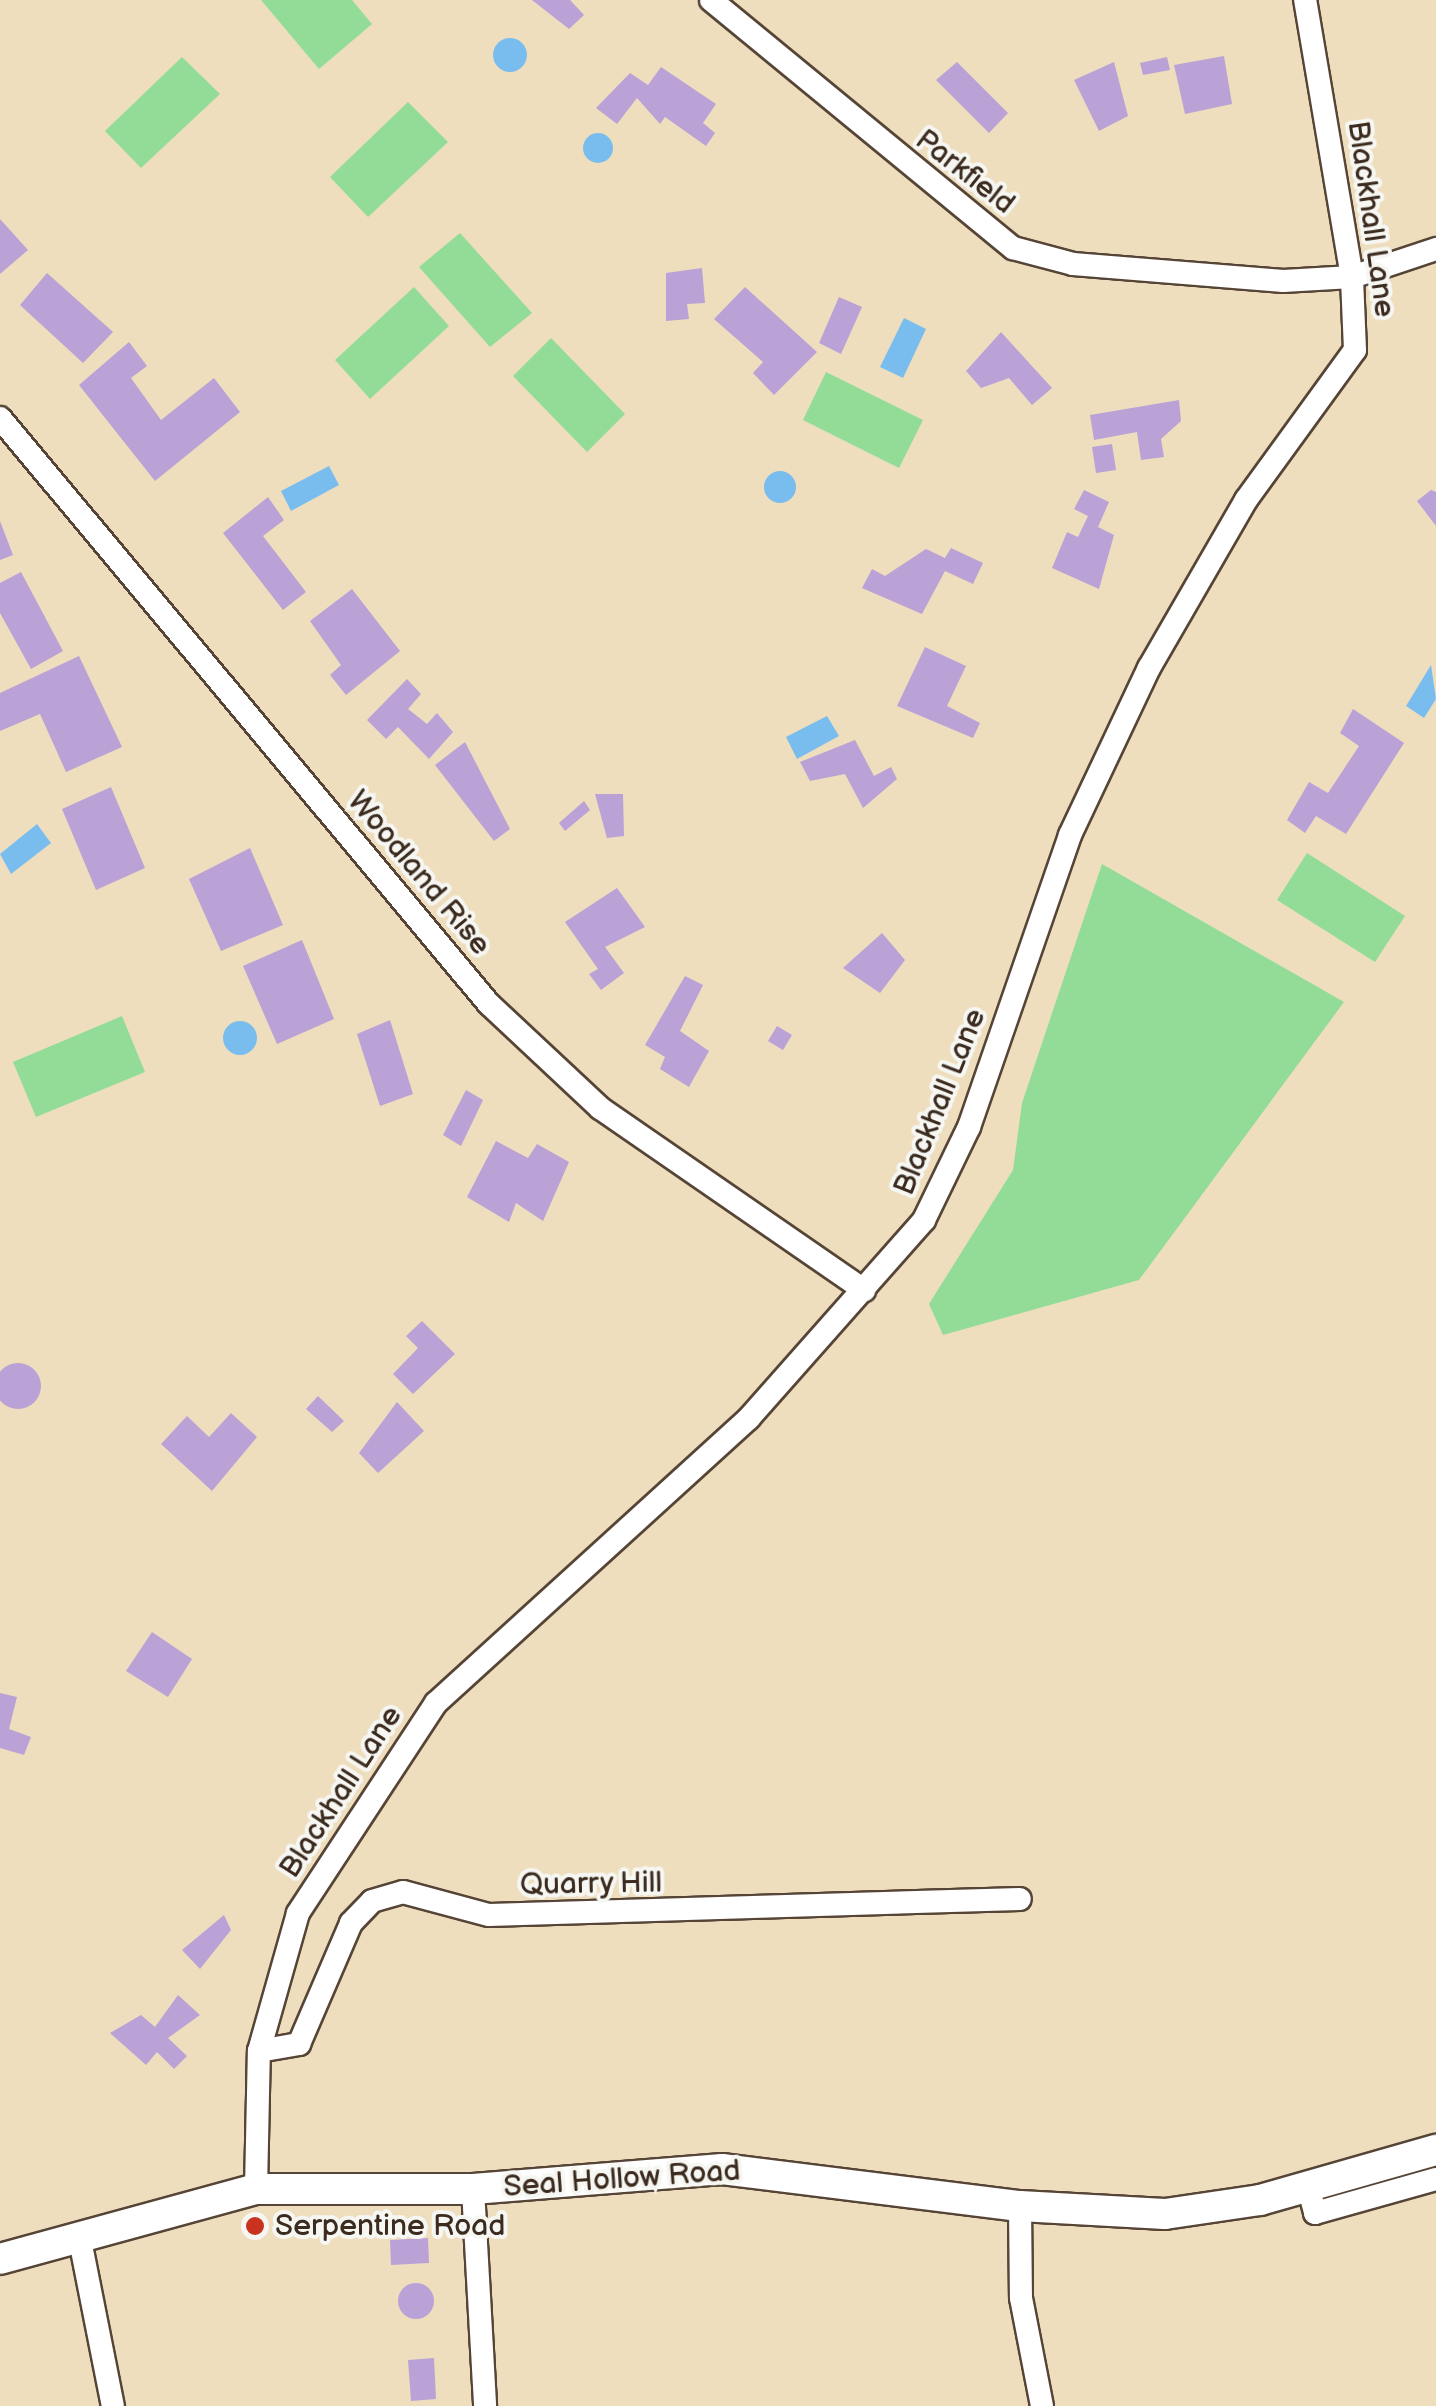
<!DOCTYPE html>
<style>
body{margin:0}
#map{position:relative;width:1436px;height:2406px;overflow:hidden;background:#eedebe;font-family:"Balsamiq Sans",sans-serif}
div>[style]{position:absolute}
.green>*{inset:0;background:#92dc98}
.water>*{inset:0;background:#79bdef}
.round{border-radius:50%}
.building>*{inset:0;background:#baa1d6}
.roads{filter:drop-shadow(2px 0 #564536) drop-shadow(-2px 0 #564536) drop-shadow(0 2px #564536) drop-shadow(0 -2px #564536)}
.minor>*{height:22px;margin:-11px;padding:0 11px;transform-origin:11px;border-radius:11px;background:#fff}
.major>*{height:30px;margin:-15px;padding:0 15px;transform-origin:15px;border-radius:15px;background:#fff}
.dots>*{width:28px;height:28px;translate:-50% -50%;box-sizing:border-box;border:5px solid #f6f6f2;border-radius:50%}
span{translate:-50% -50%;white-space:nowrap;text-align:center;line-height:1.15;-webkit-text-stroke:8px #f6f6f2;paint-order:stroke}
.street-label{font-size:30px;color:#3b2a1e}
.poi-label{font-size:30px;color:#3b2a1e}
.left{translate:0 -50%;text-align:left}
</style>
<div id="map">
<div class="green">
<div style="clip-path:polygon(261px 0,352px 0,372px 24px,319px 69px)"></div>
<div style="clip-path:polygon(182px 57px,220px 94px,141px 168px,105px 131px)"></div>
<div style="clip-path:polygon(408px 102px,448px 142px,368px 217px,330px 177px)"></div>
<div style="clip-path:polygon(460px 233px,532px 313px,490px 347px,419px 267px)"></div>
<div style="clip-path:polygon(414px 287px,449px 326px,370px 399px,335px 360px)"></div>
<div style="clip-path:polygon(551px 338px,625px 414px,587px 452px,513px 376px)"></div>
<div style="clip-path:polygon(826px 372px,923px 420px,899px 468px,803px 420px)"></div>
<div style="clip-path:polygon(1307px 853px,1405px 916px,1375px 962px,1277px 900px)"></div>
<div style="clip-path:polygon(1102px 864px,1344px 1002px,1139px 1280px,943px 1335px,929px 1304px,1013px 1170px,1022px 1103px)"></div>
<div style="clip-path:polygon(122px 1016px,145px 1072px,36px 1117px,13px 1062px)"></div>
</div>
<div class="water">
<div class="round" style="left:493px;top:38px;width:34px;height:34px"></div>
<div class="round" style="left:583px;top:133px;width:30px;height:30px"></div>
<div style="clip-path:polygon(904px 318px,926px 329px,903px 378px,880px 367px)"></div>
<div style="clip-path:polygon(329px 466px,339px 485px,291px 511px,281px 491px)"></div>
<div class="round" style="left:764px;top:471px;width:32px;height:32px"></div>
<div style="clip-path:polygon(1431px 665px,1436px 699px,1424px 718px,1406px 706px)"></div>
<div style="clip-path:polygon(827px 716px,839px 736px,797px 759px,786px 737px)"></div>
<div style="clip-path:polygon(37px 824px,51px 843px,11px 874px,0 854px)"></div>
<div class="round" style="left:223px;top:1021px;width:34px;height:34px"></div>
</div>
<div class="building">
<div style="clip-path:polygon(532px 0,570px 0,584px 15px,569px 29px)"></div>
<div style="clip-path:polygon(1224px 56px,1232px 104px,1185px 114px,1174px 65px)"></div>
<div style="clip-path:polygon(1167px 57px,1170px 70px,1143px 75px,1140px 63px)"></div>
<div style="clip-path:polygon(957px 62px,1008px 113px,989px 133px,936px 80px)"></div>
<div style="clip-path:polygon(1114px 62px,1128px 116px,1099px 131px,1074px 80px)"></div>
<div style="clip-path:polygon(661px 67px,716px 104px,703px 123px,715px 133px,706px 146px,665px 117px,660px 124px,637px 98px,617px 124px,596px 108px,630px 73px,648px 85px)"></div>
<div style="clip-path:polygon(0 219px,28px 250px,0 274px)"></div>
<div style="clip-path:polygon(702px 268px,705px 303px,687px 304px,689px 319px,666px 321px,666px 273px)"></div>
<div style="clip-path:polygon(47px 273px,113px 332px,83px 363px,20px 305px)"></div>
<div style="clip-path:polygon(745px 287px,817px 352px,774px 395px,753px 373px,763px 362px,714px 319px)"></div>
<div style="clip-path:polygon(839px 297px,862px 307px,841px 354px,819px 343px)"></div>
<div style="clip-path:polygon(1001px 332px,1052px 388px,1032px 405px,1009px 378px,981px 388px,966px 371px)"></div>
<div style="clip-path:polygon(129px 342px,147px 366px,131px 378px,161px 420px,214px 378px,240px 412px,155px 481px,79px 385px)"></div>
<div style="clip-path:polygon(1179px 400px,1181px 421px,1161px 439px,1164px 457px,1141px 460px,1137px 432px,1094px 440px,1090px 415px)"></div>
<div style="clip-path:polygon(1112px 444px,1116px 470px,1096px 473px,1092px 447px)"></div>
<div style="clip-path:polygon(1084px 490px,1109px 502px,1098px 527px,1114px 535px,1099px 589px,1052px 568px,1067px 532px,1078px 537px,1088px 516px,1074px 509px)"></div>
<div style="clip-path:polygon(1431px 490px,1436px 492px,1436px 526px,1417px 501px)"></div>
<div style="clip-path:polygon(268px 497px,284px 520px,263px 536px,306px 592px,283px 610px,223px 533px)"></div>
<div style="clip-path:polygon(0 521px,13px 555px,0 560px)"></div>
<div style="clip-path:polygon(951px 548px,983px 563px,973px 584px,945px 571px,922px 614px,862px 588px,872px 569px,885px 576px,926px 549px,945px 558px)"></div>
<div style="clip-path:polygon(21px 572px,63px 651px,31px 669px,0 613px,0 583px)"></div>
<div style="clip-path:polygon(352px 589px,400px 651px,346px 695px,330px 675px,341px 665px,310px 621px)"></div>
<div style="clip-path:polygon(925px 647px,966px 666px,947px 706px,980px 723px,973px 738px,897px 706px)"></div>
<div style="clip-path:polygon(79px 656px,122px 747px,66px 772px,40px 714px,0 731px,0 693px)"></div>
<div style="clip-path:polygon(407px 679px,421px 694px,408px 709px,427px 724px,437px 713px,453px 732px,429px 759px,398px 727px,386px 739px,367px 720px)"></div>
<div style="clip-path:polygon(1353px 709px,1404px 743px,1346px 834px,1316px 816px,1305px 833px,1287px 820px,1309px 782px,1328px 793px,1359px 746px,1340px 733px)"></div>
<div style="clip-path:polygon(855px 740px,874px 776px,891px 767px,897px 779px,863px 808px,845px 774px,810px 781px,800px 762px)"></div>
<div style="clip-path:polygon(465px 742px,510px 829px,494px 841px,435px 765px)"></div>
<div style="clip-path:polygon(111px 787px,145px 868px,96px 890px,62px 809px)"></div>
<div style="clip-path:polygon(595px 794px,623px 794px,624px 836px,607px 838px)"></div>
<div style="clip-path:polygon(584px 801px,590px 810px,565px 831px,559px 823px)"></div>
<div style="clip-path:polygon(250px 848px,283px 925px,221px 951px,189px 879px)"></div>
<div style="clip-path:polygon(617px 888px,645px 927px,605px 947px,624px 973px,601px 990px,589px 974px,598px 969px,565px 922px)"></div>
<div style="clip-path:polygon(882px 933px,905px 960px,880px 993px,843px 968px)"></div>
<div style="clip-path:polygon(302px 940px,334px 1019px,277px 1044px,243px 966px)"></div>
<div style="clip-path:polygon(685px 976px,703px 985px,680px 1031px,709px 1051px,689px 1087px,660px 1069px,665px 1057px,645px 1045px)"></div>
<div style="clip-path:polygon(390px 1020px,413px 1094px,380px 1106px,357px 1034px)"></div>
<div style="clip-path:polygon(777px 1026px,792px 1035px,783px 1050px,768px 1041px)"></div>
<div style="clip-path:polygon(466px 1090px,483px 1100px,461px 1146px,443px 1135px)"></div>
<div style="clip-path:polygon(496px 1141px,528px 1158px,537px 1144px,569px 1162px,543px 1221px,516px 1203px,509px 1222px,467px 1197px)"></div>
<div style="clip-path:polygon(422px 1321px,455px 1354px,413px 1394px,393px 1374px,418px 1348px,406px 1336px)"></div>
<div class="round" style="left:-5px;top:1363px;width:46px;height:46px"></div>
<div style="clip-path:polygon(318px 1396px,344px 1421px,332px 1432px,306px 1409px)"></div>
<div style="clip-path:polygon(397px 1402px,424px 1431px,378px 1473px,359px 1453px)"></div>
<div style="clip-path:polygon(231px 1413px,257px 1437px,212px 1491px,161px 1444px,187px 1416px,209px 1437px)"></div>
<div style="clip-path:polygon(152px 1632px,192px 1659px,168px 1697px,126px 1671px)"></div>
<div style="clip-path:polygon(0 1693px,17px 1697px,9px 1729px,31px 1737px,24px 1755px,0 1748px)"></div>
<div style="clip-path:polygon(224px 1915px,231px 1930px,200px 1969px,182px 1950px)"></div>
<div style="clip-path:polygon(178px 1995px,200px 2015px,168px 2038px,187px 2056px,174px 2069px,157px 2052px,146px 2065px,110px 2033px,141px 2015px,155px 2027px)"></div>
<div style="clip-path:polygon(428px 2238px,429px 2263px,391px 2265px,390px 2240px)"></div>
<div class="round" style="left:398px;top:2283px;width:36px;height:36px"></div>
<div style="clip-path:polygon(434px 2358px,436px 2399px,411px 2401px,408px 2360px)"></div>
</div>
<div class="roads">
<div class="minor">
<div style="left:711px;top:0;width:391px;rotate:39.4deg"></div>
<div style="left:1013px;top:248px;width:62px;rotate:14.9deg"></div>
<div style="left:1073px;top:264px;width:211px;rotate:4.6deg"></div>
<div style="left:1283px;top:281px;width:69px;rotate:-3.3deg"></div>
<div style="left:1352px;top:277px;width:89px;rotate:-18.4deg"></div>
<div style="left:0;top:418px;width:763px;rotate:50.16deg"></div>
<div style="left:489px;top:1004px;width:152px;rotate:43.1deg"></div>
<div style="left:600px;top:1108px;width:321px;rotate:34.6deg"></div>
<div style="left:259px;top:2051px;width:41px;rotate:-9.9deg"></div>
<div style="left:299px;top:2044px;width:132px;rotate:-66.7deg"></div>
<div style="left:351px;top:1923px;width:30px;rotate:-46deg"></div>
<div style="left:372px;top:1901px;width:32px;rotate:-16deg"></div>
<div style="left:403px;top:1892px;width:89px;rotate:15deg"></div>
<div style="left:489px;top:1915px;width:531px;rotate:-1.73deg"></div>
<div style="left:1308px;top:2186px;width:28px;rotate:75deg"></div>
<div style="left:1315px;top:2213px;width:126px;rotate:-15.7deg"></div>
<div style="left:256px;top:2189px;width:138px;rotate:-88.8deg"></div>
<div style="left:259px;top:2051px;width:143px;rotate:-74.2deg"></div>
<div style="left:298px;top:1913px;width:251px;rotate:-56.7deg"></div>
<div style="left:436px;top:1703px;width:423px;rotate:-42.3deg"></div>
<div style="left:749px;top:1418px;width:264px;rotate:-48.5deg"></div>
<div style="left:924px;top:1220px;width:103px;rotate:-64.2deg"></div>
<div style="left:969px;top:1127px;width:309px;rotate:-70.9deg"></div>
<div style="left:1070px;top:835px;width:185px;rotate:-64.7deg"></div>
<div style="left:1149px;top:668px;width:194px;rotate:-60deg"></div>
<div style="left:1246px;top:500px;width:185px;rotate:-54deg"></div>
<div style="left:1355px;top:350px;width:73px;rotate:-92.4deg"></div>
<div style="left:1352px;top:277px;width:281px;rotate:-99.6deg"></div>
<div style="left:473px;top:2189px;width:217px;rotate:86.8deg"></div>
<div style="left:1020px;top:2206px;width:92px;rotate:89.4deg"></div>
<div style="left:1021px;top:2298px;width:110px;rotate:79deg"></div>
<div style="left:79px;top:2235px;width:174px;rotate:78.8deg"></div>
</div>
<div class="major">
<div style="left:0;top:2259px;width:265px;rotate:-15.3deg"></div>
<div style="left:256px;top:2189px;width:217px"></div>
<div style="left:473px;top:2189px;width:250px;rotate:-4.6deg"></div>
<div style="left:722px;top:2169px;width:300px;rotate:7.1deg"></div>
<div style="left:1020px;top:2206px;width:145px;rotate:3.2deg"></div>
<div style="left:1165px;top:2214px;width:96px;rotate:-8.4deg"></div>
<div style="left:1260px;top:2200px;width:183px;rotate:-15.9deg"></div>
</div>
</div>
<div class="dots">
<div style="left:255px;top:2226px;background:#c8321e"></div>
</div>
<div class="street-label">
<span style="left:965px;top:172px;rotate:38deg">Parkfield</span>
<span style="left:1371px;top:219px;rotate:82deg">Blackhall Lane</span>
<span style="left:419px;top:873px;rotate:50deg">Woodland Rise</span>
<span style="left:940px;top:1102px;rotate:-68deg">Blackhall Lane</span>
<span style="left:341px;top:1792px;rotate:-57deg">Blackhall Lane</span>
<span style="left:591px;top:1884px;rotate:-1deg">Quarry Hill</span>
<span style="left:622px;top:2179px;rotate:-4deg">Seal Hollow Road</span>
</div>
<div class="poi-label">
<span class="left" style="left:275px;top:2226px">Serpentine Road</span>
</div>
</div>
